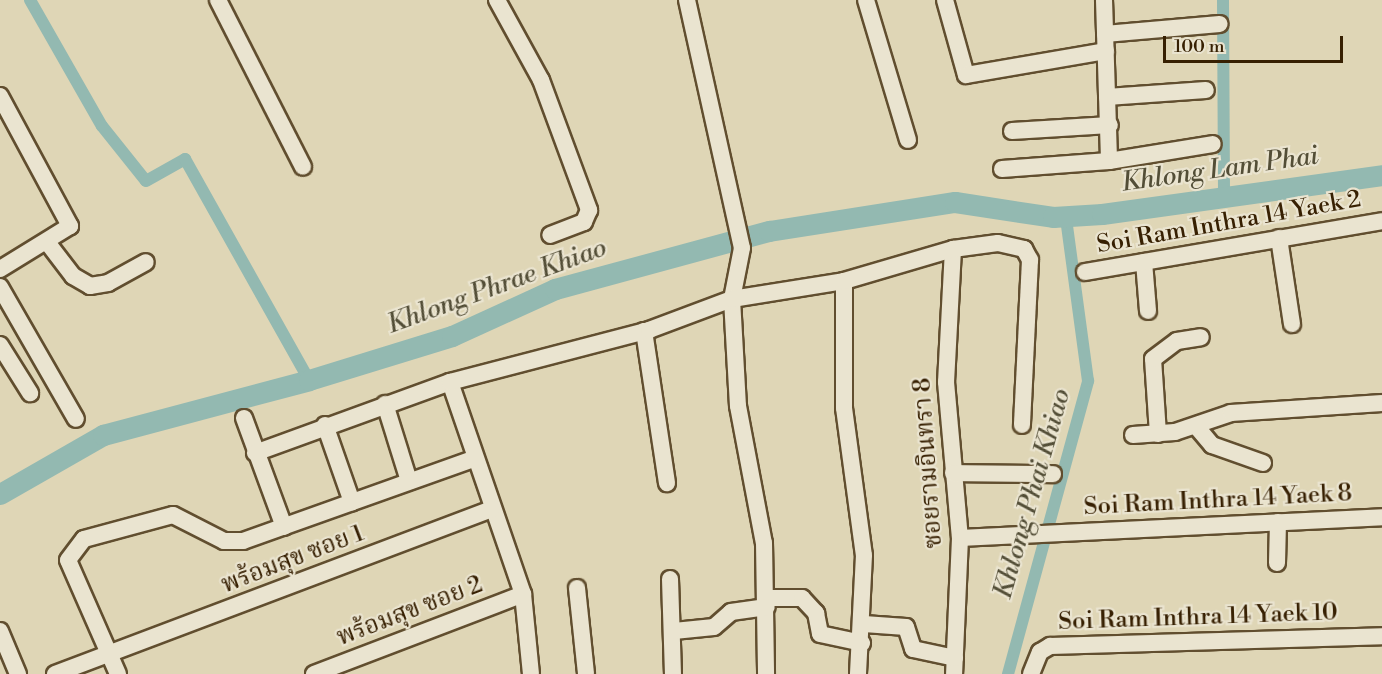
<!DOCTYPE html>
<meta charset="utf-8">
<style>
body{margin:0}
#map{position:relative;width:1382px;height:674px;overflow:hidden;background:#dfd6b6;font-family:"Libre Bodoni","Noto Serif Thai",serif}
div>[style]{position:absolute}
.canal>*{height:12px;margin:-6px;padding:0 6px;transform-origin:6px;border-radius:6px;background:#93b9b1}
.river>*{height:21px;margin:-10.5px;padding:0 10.5px;transform-origin:10.5px;border-radius:10.5px;background:#93b9b1}
.roads{filter:drop-shadow(2px 0 #614e2f) drop-shadow(-2px 0 #614e2f) drop-shadow(0 2px #614e2f) drop-shadow(0 -2px #614e2f)}
.minor>*{height:16px;margin:-8px;padding:0 8px;transform-origin:8px;border-radius:8px;background:#eae4d0}
span{translate:-50% -50%;white-space:nowrap;text-align:center;line-height:1.15;-webkit-text-stroke:4.5px #eae4d0;paint-order:stroke}
.street-label{font-size:24px;color:#372002}
.water-label{font-size:26px;color:#534e37;font-style:italic}
.scale{position:absolute;left:1163px;top:36px;width:180px;height:27px;box-sizing:border-box;border:3px solid #372002;border-top:0;padding-left:8px;font-size:18px;line-height:21px;white-space:nowrap;color:#372002;-webkit-text-stroke:4px #eae4d0;paint-order:stroke}
</style>
<div id="map">
<div class="canal">
<div style="left:30px;top:0;width:145px;rotate:60.3deg"></div>
<div style="left:102px;top:126px;width:70px;rotate:51.3deg"></div>
<div style="left:146px;top:181px;width:45px;rotate:-29.4deg"></div>
<div style="left:185px;top:159px;width:253px;rotate:60.7deg"></div>
<div style="left:1223px;top:0;width:195px;rotate:89.7deg"></div>
<div style="left:1008px;top:674px;width:304px;rotate:-74.7deg"></div>
<div style="left:1088px;top:381px;width:164px;rotate:-97.7deg"></div>
</div>
<div class="river">
<div style="left:0;top:494px;width:119px;rotate:-29.8deg"></div>
<div style="left:103px;top:435px;width:213px;rotate:-14.9deg"></div>
<div style="left:309px;top:380px;width:150px;rotate:-17.1deg"></div>
<div style="left:452px;top:336px;width:113px;rotate:-24.5deg"></div>
<div style="left:555px;top:289px;width:222px;rotate:-15.2deg"></div>
<div style="left:769px;top:231px;width:188px;rotate:-8.9deg"></div>
<div style="left:955px;top:202px;width:99px;rotate:8.7deg"></div>
<div style="left:1053px;top:217px;width:49px;rotate:-3.5deg"></div>
<div style="left:1102px;top:214px;width:283px;rotate:-7.9deg"></div>
</div>
<div class="roads">
<div class="minor">
<div style="left:218px;top:0;width:187px;rotate:63deg"></div>
<div style="left:497px;top:0;width:91px;rotate:61.2deg"></div>
<div style="left:541px;top:80px;width:139px;rotate:69.7deg"></div>
<div style="left:589px;top:210px;width:13px;rotate:113deg"></div>
<div style="left:584px;top:222px;width:36px;rotate:159deg"></div>
<div style="left:687px;top:0;width:254px;rotate:77.5deg"></div>
<div style="left:742px;top:248px;width:52px;rotate:101.1deg"></div>
<div style="left:732px;top:299px;width:107px;rotate:86.8deg"></div>
<div style="left:738px;top:406px;width:139px;rotate:79.3deg"></div>
<div style="left:764px;top:543px;width:131px;rotate:89.1deg"></div>
<div style="left:866px;top:0;width:146px;rotate:73.3deg"></div>
<div style="left:945px;top:0;width:78px;rotate:74.4deg"></div>
<div style="left:966px;top:75px;width:142px;rotate:-9.7deg"></div>
<div style="left:1104px;top:0;width:161px;rotate:88.2deg"></div>
<div style="left:1105px;top:34px;width:115px;rotate:-5deg"></div>
<div style="left:0;top:96px;width:148px;rotate:61.7deg"></div>
<div style="left:70px;top:226px;width:82px;rotate:148.4deg"></div>
<div style="left:1107px;top:97px;width:99px;rotate:-4deg"></div>
<div style="left:1012px;top:131px;width:98px;rotate:-3.5deg"></div>
<div style="left:1002px;top:169px;width:107px;rotate:-4.3deg"></div>
<div style="left:1109px;top:161px;width:105px;rotate:-9.3deg"></div>
<div style="left:1279px;top:238px;width:87px;rotate:81.4deg"></div>
<div style="left:47px;top:242px;width:43px;rotate:52.6deg"></div>
<div style="left:73px;top:276px;width:20px;rotate:30deg"></div>
<div style="left:90px;top:286px;width:18px;rotate:-9deg"></div>
<div style="left:108px;top:283px;width:43px;rotate:-28.9deg"></div>
<div style="left:953px;top:249px;width:133px;rotate:93deg"></div>
<div style="left:946px;top:382px;width:157px;rotate:84.9deg"></div>
<div style="left:960px;top:538px;width:136px;rotate:92.5deg"></div>
<div style="left:1144px;top:262px;width:49px;rotate:85.3deg"></div>
<div style="left:1085px;top:272px;width:301px;rotate:-9.7deg"></div>
<div style="left:844px;top:281px;width:127px;rotate:90deg"></div>
<div style="left:844px;top:408px;width:148px;rotate:82.3deg"></div>
<div style="left:864px;top:555px;width:119px;rotate:92.9deg"></div>
<div style="left:0;top:287px;width:152px;rotate:60.1deg"></div>
<div style="left:644px;top:331px;width:154px;rotate:81.4deg"></div>
<div style="left:0;top:345px;width:57px;rotate:58deg"></div>
<div style="left:450px;top:382px;width:224px;rotate:71deg"></div>
<div style="left:523px;top:594px;width:80px;rotate:84.3deg"></div>
<div style="left:385px;top:404px;width:81px;rotate:72.7deg"></div>
<div style="left:244px;top:418px;width:116px;rotate:69.8deg"></div>
<div style="left:325px;top:425px;width:82px;rotate:70.7deg"></div>
<div style="left:1196px;top:426px;width:25px;rotate:50deg"></div>
<div style="left:1212px;top:445px;width:54px;rotate:19.4deg"></div>
<div style="left:1158px;top:434px;width:75px;rotate:-93.8deg"></div>
<div style="left:1153px;top:359px;width:30px;rotate:-37deg"></div>
<div style="left:1177px;top:341px;width:24px;rotate:-9deg"></div>
<div style="left:1133px;top:435px;width:42px;rotate:-4.1deg"></div>
<div style="left:1175px;top:432px;width:59px;rotate:-18.7deg"></div>
<div style="left:1231px;top:413px;width:151px;rotate:-3.8deg"></div>
<div style="left:255px;top:453px;width:208px;rotate:-20deg"></div>
<div style="left:450px;top:382px;width:206px;rotate:-14.6deg"></div>
<div style="left:649px;top:330px;width:89px;rotate:-20.5deg"></div>
<div style="left:732px;top:299px;width:113px;rotate:-9.1deg"></div>
<div style="left:844px;top:281px;width:114px;rotate:-16.4deg"></div>
<div style="left:953px;top:249px;width:45px;rotate:-7.6deg"></div>
<div style="left:998px;top:243px;width:27px;rotate:13deg"></div>
<div style="left:1024px;top:249px;width:13px;rotate:61deg"></div>
<div style="left:1030px;top:260px;width:165px;rotate:92.8deg"></div>
<div style="left:953px;top:473px;width:100px;rotate:0.6deg"></div>
<div style="left:960px;top:538px;width:423px;rotate:-2.8deg"></div>
<div style="left:1277px;top:563px;width:41px;rotate:-88.6deg"></div>
<div style="left:670px;top:579px;width:95px;rotate:88.2deg"></div>
<div style="left:577px;top:588px;width:86px;rotate:84deg"></div>
<div style="left:767px;top:598px;width:35px"></div>
<div style="left:802px;top:598px;width:21px;rotate:47deg"></div>
<div style="left:816px;top:613px;width:21px;rotate:79deg"></div>
<div style="left:820px;top:634px;width:43px;rotate:12.1deg"></div>
<div style="left:864px;top:624px;width:42px;rotate:4.1deg"></div>
<div style="left:906px;top:627px;width:23px;rotate:72deg"></div>
<div style="left:913px;top:649px;width:43px;rotate:12.1deg"></div>
<div style="left:0;top:631px;width:47px;rotate:67.3deg"></div>
<div style="left:674px;top:631px;width:40px;rotate:-5.7deg"></div>
<div style="left:714px;top:627px;width:23px;rotate:-41deg"></div>
<div style="left:731px;top:612px;width:36px;rotate:-8deg"></div>
<div style="left:55px;top:674px;width:467px;rotate:-20.7deg"></div>
<div style="left:118px;top:674px;width:124px;rotate:-113.7deg"></div>
<div style="left:68px;top:560px;width:26px;rotate:-53deg"></div>
<div style="left:84px;top:539px;width:92px;rotate:-15.1deg"></div>
<div style="left:173px;top:515px;width:57px;rotate:27deg"></div>
<div style="left:224px;top:541px;width:19px"></div>
<div style="left:243px;top:541px;width:244px;rotate:-19.6deg"></div>
<div style="left:314px;top:674px;width:224px;rotate:-20.9deg"></div>
<div style="left:1031px;top:674px;width:24px;rotate:-68deg"></div>
<div style="left:1040px;top:652px;width:12px;rotate:-31deg"></div>
<div style="left:1050px;top:646px;width:332px;rotate:-1.7deg"></div>
</div>
</div>
<div class="street-label">
<span style="left:1229px;top:223px;rotate:-10deg">Soi Ram Inthra 14 Yaek 2</span>
<span style="left:929px;top:463px;rotate:-94deg">ซอยรามอินทรา 8</span>
<span style="left:1218px;top:501px;rotate:-3deg">Soi Ram Inthra 14 Yaek 8</span>
<span style="left:293px;top:560px;rotate:-21deg">พร้อมสุข ซอย 1</span>
<span style="left:410px;top:612px;rotate:-21deg">พร้อมสุข ซอย 2</span>
<span style="left:1198px;top:618px;rotate:-2deg">Soi Ram Inthra 14 Yaek 10</span>
</div>
<div class="water-label">
<span style="left:1220px;top:170px;rotate:-8deg">Khlong Lam Phai</span>
<span style="left:497px;top:287px;rotate:-20deg">Khlong Phrae Khiao</span>
<span style="left:1033px;top:494px;rotate:-74deg">Khlong Phai Khiao</span>
</div>
<div class="scale">100 m</div>
</div>
